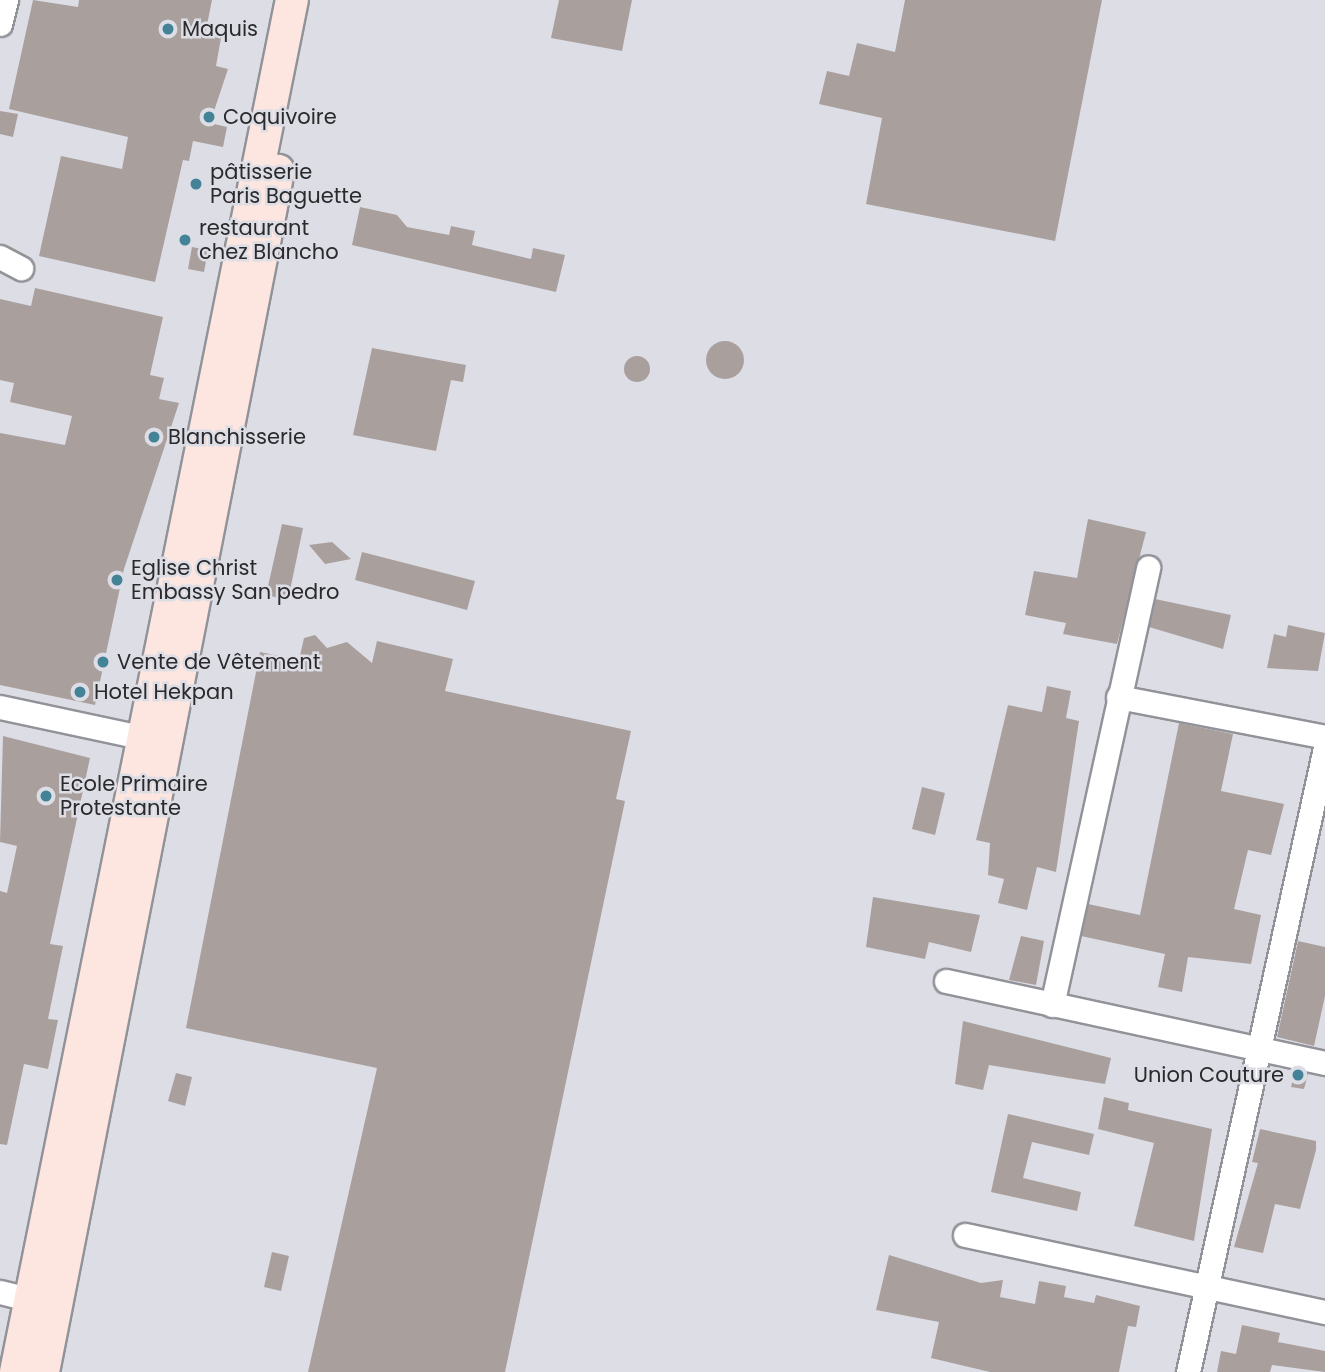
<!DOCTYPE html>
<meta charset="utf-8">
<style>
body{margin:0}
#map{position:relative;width:1325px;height:1372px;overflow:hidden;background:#dddde5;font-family:Poppins,sans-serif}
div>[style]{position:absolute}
.building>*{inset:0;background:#a9a09e}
.round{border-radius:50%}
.roads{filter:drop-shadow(2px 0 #929299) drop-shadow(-2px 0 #929299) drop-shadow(0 2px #929299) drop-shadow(0 -2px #929299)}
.minor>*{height:23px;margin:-11.5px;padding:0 11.5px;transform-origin:11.5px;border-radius:11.5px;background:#fff}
.secondary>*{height:32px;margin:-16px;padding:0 16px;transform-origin:16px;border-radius:16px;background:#fde6df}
.dots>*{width:19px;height:19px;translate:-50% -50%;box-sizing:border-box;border:4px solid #dddde5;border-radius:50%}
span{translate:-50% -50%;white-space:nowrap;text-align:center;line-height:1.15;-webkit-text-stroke:5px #dddde5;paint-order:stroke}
.poi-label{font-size:21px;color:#2a2a2d}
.left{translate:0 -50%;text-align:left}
.right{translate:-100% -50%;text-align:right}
</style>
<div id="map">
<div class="building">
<div style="clip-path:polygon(33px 0,78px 7px,79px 0,212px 0,205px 35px,221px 38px,216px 66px,228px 69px,210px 123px,227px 127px,223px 147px,193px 141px,189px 161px,183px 160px,155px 282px,39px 256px,61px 156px,122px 169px,128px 137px,9px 109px)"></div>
<div style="clip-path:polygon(559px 0,632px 0,622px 51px,551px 38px)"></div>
<div style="clip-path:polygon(905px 0,1102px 0,1055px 241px,866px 204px,882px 118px,819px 104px,827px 71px,849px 76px,857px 43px,895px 52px)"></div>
<div style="clip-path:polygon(0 111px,18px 114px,13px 137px,0 134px)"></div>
<div style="clip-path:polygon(360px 207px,397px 215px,407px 227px,449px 235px,451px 226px,475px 231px,472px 245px,531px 259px,533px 248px,565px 255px,556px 292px,352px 245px)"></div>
<div style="clip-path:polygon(192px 247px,208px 250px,204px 272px,188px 269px)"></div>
<div style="clip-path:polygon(35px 288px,163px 317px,150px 375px,164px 378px,159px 399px,179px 403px,124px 569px,95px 705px,0 685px,0 433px,65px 445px,72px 416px,10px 402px,14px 383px,0 380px,0 299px,31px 306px)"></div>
<div class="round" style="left:706px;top:341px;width:38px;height:38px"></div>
<div style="clip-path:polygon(372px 348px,466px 365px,463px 382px,451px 380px,436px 451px,353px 435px)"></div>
<div class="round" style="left:624px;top:356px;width:26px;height:26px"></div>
<div style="clip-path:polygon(1088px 519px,1146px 532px,1117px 644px,1063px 634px,1066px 623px,1025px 615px,1034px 571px,1077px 578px)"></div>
<div style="clip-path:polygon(282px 524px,303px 528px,288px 600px,266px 595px)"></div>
<div style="clip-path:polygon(332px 542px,351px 559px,325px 564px,309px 545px)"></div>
<div style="clip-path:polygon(362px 552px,475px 581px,467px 610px,355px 580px)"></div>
<div style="clip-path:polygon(1155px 599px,1231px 615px,1223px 649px,1149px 627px)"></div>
<div style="clip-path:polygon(1288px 625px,1325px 633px,1318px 671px,1267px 668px,1274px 634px,1286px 637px)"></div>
<div style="clip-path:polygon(315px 635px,327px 648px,347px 642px,372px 663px,377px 641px,453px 659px,445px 691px,631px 731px,616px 799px,625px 801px,505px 1372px,308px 1372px,377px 1068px,186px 1028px,260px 652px,299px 660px,304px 638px)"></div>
<div style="clip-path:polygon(1047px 686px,1071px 691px,1066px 718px,1079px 721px,1056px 872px,1037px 867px,1027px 910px,998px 903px,1004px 879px,988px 875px,990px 843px,976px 840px,1008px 705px,1042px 712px)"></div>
<div style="clip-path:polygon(1179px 723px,1233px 734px,1221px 791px,1284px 804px,1271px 855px,1248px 850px,1234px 909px,1261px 915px,1251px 964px,1188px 957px,1182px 992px,1158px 987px,1165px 954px,1081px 936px,1088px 904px,1140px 915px)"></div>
<div style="clip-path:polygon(3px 736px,90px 758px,50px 944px,63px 946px,48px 1019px,58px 1020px,48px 1069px,24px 1064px,7px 1145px,0 1144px,0 891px,7px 893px,17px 846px,0 842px)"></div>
<div style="clip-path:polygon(922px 787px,945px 793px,935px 835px,912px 829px)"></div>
<div style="clip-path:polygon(873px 897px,980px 915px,971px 952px,929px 942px,925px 959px,866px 947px)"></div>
<div style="clip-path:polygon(1021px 936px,1044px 941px,1036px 985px,1009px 980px)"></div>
<div style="clip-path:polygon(1298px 941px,1325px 947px,1325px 996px,1314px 1046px,1277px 1037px)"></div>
<div style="clip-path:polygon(963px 1021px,1111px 1058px,1105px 1084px,989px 1065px,983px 1090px,955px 1084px)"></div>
<div style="clip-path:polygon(1295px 1071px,1308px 1074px,1304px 1089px,1291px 1087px)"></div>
<div style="clip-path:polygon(176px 1073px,192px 1077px,185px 1106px,168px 1101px)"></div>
<div style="clip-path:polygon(1104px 1097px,1129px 1103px,1128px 1110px,1212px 1129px,1194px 1241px,1134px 1226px,1154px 1143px,1098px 1129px)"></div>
<div style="clip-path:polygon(1008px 1114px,1094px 1134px,1089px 1155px,1032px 1142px,1023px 1178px,1081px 1192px,1077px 1211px,991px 1192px)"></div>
<div style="clip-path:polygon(1260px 1129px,1316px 1141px,1316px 1150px,1300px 1209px,1275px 1204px,1263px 1253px,1234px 1247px,1258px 1163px,1252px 1162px)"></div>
<div style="clip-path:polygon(272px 1252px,289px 1256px,281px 1291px,264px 1287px)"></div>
<div style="clip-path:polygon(889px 1255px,981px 1283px,1003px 1280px,1000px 1297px,1035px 1304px,1039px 1281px,1066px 1286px,1064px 1297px,1094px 1303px,1096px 1295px,1140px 1306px,1136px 1327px,1128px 1326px,1119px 1372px,990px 1372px,931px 1358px,939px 1322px,876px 1310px)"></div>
<div style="clip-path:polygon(1242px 1325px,1280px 1333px,1278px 1342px,1325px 1351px,1325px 1372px,1272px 1365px,1270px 1372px,1217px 1372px,1221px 1351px,1236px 1354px)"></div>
</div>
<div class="roads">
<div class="minor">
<div style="left:0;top:24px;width:25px;rotate:-76deg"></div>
<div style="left:0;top:257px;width:24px;rotate:28deg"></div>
<div style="left:1118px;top:697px;width:211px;rotate:10.9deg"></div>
<div style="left:0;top:707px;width:162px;rotate:12.1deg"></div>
<div style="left:946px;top:981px;width:388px;rotate:12.2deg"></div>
<div style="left:1052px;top:1005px;width:448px;rotate:-77.6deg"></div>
<div style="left:965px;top:1235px;width:368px;rotate:12.1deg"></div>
<div style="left:0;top:1292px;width:32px;rotate:14deg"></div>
<div style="left:1188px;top:1372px;width:639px;rotate:-77.62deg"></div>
</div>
<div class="secondary">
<div style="left:16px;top:1372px;width:1399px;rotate:-78.63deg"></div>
<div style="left:43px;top:1372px;width:1224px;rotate:-78.93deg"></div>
</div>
</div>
<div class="dots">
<div style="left:168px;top:29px;background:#448397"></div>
<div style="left:209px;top:117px;background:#448397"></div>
<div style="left:196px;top:184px;background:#448397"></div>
<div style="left:185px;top:240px;background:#448397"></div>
<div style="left:154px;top:437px;background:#448397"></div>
<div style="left:117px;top:580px;background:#448397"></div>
<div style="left:103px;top:662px;background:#448397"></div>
<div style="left:80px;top:692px;background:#448397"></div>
<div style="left:46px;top:796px;background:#448397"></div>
<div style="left:1298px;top:1075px;background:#448397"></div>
</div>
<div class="poi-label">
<span class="left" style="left:182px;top:29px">Maquis</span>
<span class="left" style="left:223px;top:117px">Coquivoire</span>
<span class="left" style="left:210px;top:184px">pâtisserie<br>Paris Baguette</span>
<span class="left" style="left:199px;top:240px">restaurant<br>chez Blancho</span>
<span class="left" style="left:168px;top:437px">Blanchisserie</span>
<span class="left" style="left:131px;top:580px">Eglise Christ<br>Embassy San pedro</span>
<span class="left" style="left:117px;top:662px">Vente de Vêtement</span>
<span class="left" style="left:94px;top:692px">Hotel Hekpan</span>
<span class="left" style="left:60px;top:796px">Ecole Primaire<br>Protestante</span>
<span class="right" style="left:1284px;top:1075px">Union Couture</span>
</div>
</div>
